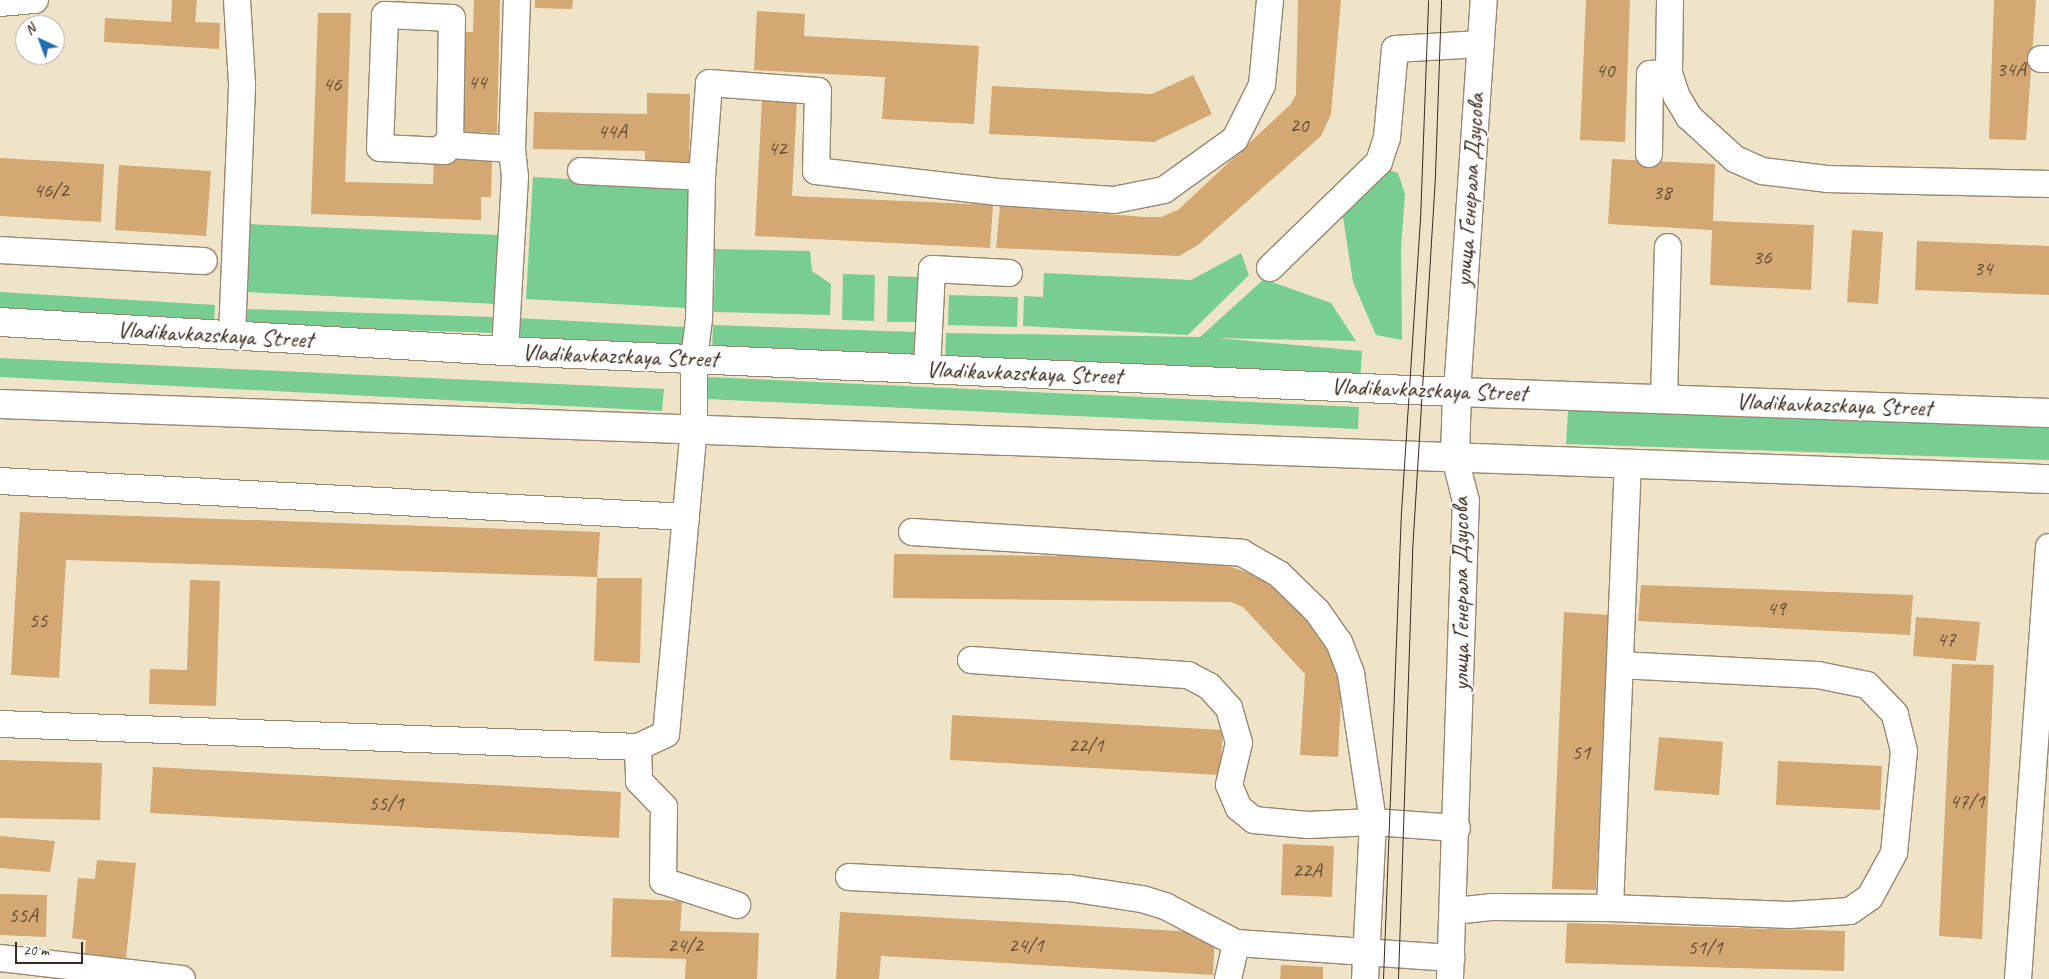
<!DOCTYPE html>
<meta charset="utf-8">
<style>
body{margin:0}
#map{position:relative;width:2049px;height:979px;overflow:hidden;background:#f0e4c8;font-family:Caveat,sans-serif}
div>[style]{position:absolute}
.green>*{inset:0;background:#78ce92}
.building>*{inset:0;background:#d3a873}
.roads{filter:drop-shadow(1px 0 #968773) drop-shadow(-1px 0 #968773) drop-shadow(0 1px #968773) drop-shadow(0 -1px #968773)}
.minor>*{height:26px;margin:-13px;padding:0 13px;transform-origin:13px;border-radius:13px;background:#fff}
.major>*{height:28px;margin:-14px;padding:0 14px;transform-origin:14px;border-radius:14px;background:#fff}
.tram>*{height:1px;margin:-0.5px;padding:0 0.5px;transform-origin:0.5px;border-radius:0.5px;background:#3b2a1e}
span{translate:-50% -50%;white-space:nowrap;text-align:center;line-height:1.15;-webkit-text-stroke:4px #fff;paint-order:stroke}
.number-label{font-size:21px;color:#614a33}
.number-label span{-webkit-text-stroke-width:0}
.street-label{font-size:24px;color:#3b2a1e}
.north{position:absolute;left:15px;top:15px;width:50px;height:50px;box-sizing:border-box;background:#fff;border:1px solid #b1aaa5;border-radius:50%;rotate:317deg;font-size:14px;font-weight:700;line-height:20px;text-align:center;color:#3b2a1e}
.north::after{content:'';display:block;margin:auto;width:18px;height:22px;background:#1f6fb2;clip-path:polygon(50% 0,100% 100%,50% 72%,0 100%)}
.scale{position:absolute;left:15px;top:942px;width:68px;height:22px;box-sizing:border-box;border:2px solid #3b2a1e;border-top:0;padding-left:6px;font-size:15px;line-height:18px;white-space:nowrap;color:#3b2a1e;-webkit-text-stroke:4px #fff;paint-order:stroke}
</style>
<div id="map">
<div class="green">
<div style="clip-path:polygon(1381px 167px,1398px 173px,1405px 194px,1401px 248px,1402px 340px,1376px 335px,1353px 282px,1342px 211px)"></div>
<div style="clip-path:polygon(533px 177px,693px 186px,685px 308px,526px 299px)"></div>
<div style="clip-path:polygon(248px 224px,500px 235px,497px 304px,245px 292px)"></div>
<div style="clip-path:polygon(715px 249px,810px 251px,812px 271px,831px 284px,830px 315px,714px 312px)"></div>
<div style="clip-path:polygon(1241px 253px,1249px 275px,1188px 335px,1023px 326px,1024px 296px,1043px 297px,1044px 273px,1191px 280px)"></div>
<div style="clip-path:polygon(843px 274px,875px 275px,874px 321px,842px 320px)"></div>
<div style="clip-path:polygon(888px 276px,919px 277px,918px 322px,887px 322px)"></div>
<div style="clip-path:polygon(1264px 279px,1331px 303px,1356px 341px,1216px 338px,1362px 351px,1360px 380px,945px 362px,946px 333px,1200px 337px)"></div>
<div style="clip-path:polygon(0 292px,215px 305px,214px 326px,0 313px)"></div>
<div style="clip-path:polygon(949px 295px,1018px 297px,1017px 327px,948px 325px)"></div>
<div style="clip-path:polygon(244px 309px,495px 317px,495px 333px,244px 325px)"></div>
<div style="clip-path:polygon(518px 318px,684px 327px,683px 347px,517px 338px)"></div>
<div style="clip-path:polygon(713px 325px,915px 332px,914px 355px,712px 349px)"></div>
<div style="clip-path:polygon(0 358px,664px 389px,662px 411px,0 377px)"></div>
<div style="clip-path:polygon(707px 377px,1359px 407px,1358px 429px,706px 399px)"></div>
<div style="clip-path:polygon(1568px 410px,2049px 428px,2049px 460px,1566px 444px)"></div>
</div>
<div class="building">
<div style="clip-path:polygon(172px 0,197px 0,195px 22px,220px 23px,219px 49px,104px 42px,105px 18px,171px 22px)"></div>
<div style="clip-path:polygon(474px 0,500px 0,497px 133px,455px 132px,457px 32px,473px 32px)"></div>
<div style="clip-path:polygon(535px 0,573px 0,572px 9px,535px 8px)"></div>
<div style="clip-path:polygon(1298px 0,1341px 0,1331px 114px,1321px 136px,1198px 245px,1179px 256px,996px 248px,1000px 206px,1146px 217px,1161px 217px,1178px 210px,1291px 104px,1296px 94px)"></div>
<div style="clip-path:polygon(1586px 0,1630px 0,1625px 142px,1580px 140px)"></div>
<div style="clip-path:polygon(1994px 0,2036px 0,2026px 140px,1989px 139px)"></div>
<div style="clip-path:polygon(757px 11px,805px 14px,804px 36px,979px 46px,974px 124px,882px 119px,885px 77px,754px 70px)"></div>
<div style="clip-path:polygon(318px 13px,351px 13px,345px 182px,433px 184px,434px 154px,492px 160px,491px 197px,481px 197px,481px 220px,311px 214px)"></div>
<div style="clip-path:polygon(1193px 75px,1212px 114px,1154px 142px,989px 134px,992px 86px,1152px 94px)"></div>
<div style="clip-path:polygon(647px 93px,690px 94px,689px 164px,645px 163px,645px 151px,533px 149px,534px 112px,647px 114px)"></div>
<div style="clip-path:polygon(762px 99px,797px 101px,792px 196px,993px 205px,990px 248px,755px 236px)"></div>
<div style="clip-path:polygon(0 158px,104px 164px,101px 222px,0 216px)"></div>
<div style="clip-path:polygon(1612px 159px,1715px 164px,1713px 221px,1814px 225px,1811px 290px,1710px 285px,1712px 230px,1608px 224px)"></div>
<div style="clip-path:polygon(119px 165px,211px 171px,206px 236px,115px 230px)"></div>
<div style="clip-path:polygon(1852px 230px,1883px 232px,1878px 304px,1847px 302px)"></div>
<div style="clip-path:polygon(1917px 241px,2049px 246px,2049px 295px,1915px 290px)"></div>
<div style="clip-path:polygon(20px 512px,600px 532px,597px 577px,66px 560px,59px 678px,11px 675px)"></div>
<div style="clip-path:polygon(894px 554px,1231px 558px,1231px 567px,1271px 580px,1328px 643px,1337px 676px,1342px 676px,1338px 757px,1300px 755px,1305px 674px,1243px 607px,1231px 602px,893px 598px)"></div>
<div style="clip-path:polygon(597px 578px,642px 578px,640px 663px,594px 661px)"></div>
<div style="clip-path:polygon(190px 580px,220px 581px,216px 706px,149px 704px,150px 669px,187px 670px)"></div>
<div style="clip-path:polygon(1641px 585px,1913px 595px,1910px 635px,1638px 621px)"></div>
<div style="clip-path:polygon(1564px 612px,1610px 615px,1596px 890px,1552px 889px)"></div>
<div style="clip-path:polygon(1916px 617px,1980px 622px,1976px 661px,1913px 656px)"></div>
<div style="clip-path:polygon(1952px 664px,1994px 665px,1982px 939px,1939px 936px)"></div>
<div style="clip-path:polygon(952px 715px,1223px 730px,1220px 775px,950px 760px)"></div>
<div style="clip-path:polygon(1659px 737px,1723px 742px,1719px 795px,1654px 790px)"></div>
<div style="clip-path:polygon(0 760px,102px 763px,100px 820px,0 818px)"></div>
<div style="clip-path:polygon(1778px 761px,1882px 766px,1880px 810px,1776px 805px)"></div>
<div style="clip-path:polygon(153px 767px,621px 792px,619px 838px,150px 813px)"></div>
<div style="clip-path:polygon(0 836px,55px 841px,50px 872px,0 868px)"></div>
<div style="clip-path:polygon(1283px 844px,1334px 846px,1332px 897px,1281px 895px)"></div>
<div style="clip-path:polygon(97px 860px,136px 863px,126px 958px,85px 954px,86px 940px,72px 938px,78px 878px,95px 879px)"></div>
<div style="clip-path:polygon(0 894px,47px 895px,46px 937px,0 935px)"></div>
<div style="clip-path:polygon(613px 898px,682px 901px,680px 931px,759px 933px,757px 979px,685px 979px,686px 959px,611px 957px)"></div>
<div style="clip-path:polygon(840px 912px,1215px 933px,1213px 975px,881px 956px,879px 979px,836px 979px)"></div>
<div style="clip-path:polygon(1567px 923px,1845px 931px,1844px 971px,1565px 963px)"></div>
<div style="clip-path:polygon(1281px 965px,1323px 967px,1323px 979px,1280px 979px)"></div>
</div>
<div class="roads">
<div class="minor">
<div style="left:1670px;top:0;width:73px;rotate:90.8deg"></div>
<div style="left:1669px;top:73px;width:25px;rotate:72deg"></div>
<div style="left:1677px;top:97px;width:23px;rotate:59deg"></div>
<div style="left:1689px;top:117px;width:62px;rotate:42.4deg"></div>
<div style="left:1735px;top:159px;width:30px;rotate:24deg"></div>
<div style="left:1762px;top:171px;width:65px;rotate:7deg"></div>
<div style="left:1827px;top:179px;width:222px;rotate:1.3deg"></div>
<div style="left:0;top:3px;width:35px;rotate:-5deg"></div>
<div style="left:2041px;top:59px;width:8px"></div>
<div style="left:450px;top:145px;width:5px;rotate:180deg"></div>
<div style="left:445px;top:145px;width:6px;rotate:90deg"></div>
<div style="left:445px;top:151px;width:65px;rotate:-177.4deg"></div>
<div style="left:380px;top:148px;width:133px;rotate:-87.8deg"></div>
<div style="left:385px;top:15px;width:67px;rotate:2.6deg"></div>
<div style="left:452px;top:18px;width:127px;rotate:90.9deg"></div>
<div style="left:450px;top:145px;width:62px;rotate:3.7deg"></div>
<div style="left:512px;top:149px;width:28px;rotate:84deg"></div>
<div style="left:515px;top:177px;width:174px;rotate:93.3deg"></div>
<div style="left:512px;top:149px;width:149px;rotate:-88.1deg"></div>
<div style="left:1649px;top:154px;width:80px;rotate:-89.3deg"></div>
<div style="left:1650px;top:74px;width:19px;rotate:-3deg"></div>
<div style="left:581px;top:171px;width:121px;rotate:2.8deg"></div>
<div style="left:702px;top:177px;width:142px;rotate:91.2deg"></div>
<div style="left:699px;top:319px;width:40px;rotate:97.1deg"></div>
<div style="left:694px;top:359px;width:68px;rotate:90deg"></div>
<div style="left:694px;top:427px;width:308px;rotate:95.2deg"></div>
<div style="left:666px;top:734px;width:31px;rotate:155deg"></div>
<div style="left:638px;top:747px;width:34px;rotate:88deg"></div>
<div style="left:639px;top:781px;width:36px;rotate:46deg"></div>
<div style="left:664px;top:807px;width:74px;rotate:90.8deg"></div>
<div style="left:663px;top:881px;width:78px;rotate:18deg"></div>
<div style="left:702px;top:177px;width:94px;rotate:-85.7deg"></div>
<div style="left:709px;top:83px;width:109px;rotate:4.2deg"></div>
<div style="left:818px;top:91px;width:80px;rotate:91.4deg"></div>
<div style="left:816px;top:171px;width:183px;rotate:6.6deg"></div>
<div style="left:998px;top:192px;width:116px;rotate:3.9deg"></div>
<div style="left:1114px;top:200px;width:51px;rotate:-11.3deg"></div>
<div style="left:1164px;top:190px;width:87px;rotate:-35.7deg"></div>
<div style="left:1235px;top:139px;width:60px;rotate:-63.4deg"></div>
<div style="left:1262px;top:85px;width:85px;rotate:-84.6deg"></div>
<div style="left:0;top:250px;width:204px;rotate:3.1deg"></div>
<div style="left:1270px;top:268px;width:152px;rotate:-44.2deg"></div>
<div style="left:1379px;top:162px;width:25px;rotate:-72deg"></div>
<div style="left:1387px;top:138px;width:89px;rotate:-84.9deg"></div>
<div style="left:1395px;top:49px;width:86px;rotate:-3.3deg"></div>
<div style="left:232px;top:336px;width:252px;rotate:-87.7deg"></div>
<div style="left:242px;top:84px;width:84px;rotate:-93.4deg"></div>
<div style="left:927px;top:369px;width:100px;rotate:-87.1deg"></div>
<div style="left:932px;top:269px;width:77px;rotate:3deg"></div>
<div style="left:1457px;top:392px;width:393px;rotate:-86.1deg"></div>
<div style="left:1664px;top:399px;width:152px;rotate:-88.5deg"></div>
<div style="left:0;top:481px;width:687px;rotate:3deg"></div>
<div style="left:912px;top:532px;width:331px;rotate:3.6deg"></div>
<div style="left:1242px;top:553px;width:43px;rotate:29.6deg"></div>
<div style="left:1279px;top:574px;width:53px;rotate:44.2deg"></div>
<div style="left:1317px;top:611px;width:38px;rotate:55deg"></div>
<div style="left:1339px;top:642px;width:34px;rotate:69deg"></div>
<div style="left:1351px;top:674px;width:150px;rotate:81.5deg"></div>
<div style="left:1373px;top:822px;width:157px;rotate:92.9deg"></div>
<div style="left:971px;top:660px;width:218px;rotate:4deg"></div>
<div style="left:1188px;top:675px;width:24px;rotate:28deg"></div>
<div style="left:1209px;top:686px;width:30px;rotate:48deg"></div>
<div style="left:1229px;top:708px;width:36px;rotate:74deg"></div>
<div style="left:1239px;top:743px;width:43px;rotate:103.4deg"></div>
<div style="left:1229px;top:785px;width:25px;rotate:67deg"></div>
<div style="left:1239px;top:808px;width:19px;rotate:39deg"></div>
<div style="left:1254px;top:820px;width:54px;rotate:5.3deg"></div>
<div style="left:1308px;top:825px;width:65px;rotate:-2.6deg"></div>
<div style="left:1373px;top:822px;width:84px;rotate:4.1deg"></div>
<div style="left:0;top:724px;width:638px;rotate:2.06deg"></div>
<div style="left:849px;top:877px;width:220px;rotate:2.9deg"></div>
<div style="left:1069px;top:888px;width:74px;rotate:8.6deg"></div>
<div style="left:1142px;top:899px;width:24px;rotate:17deg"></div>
<div style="left:1165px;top:906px;width:80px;rotate:27.5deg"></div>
<div style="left:1610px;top:908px;width:445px;rotate:-87.7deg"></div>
<div style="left:1454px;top:911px;width:37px;rotate:-6deg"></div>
<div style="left:1491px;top:907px;width:119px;rotate:0.5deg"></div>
<div style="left:1610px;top:908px;width:180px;rotate:2.2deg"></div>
<div style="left:1790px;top:915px;width:60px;rotate:-3.8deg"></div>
<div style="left:1850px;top:911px;width:24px;rotate:-35deg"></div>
<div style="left:1870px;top:897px;width:50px;rotate:-61.4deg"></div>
<div style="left:1894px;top:853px;width:102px;rotate:-84.4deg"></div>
<div style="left:1904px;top:751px;width:38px;rotate:-104deg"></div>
<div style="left:1895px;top:714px;width:40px;rotate:-134deg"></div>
<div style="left:1867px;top:685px;width:50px;rotate:-168.5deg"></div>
<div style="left:1818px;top:675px;width:196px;rotate:-177.1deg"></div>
<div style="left:0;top:958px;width:183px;rotate:6.6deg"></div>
<div style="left:1228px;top:979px;width:37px;rotate:-77deg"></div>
<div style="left:1236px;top:943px;width:216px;rotate:4deg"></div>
<div style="left:1450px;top:979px;width:478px;rotate:-88.1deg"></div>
<div style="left:1466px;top:501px;width:44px;rotate:-104.3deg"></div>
<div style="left:2018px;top:979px;width:433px;rotate:-85.9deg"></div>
</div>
<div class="major">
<div style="left:0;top:322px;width:506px;rotate:3.29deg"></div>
<div style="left:505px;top:351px;width:953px;rotate:2.47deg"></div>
<div style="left:1457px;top:392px;width:592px;rotate:2.03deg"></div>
<div style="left:0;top:404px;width:2050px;rotate:2.1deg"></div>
<div style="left:1455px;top:458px;width:66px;rotate:-88.3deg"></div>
</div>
</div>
<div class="tram">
<div style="left:1383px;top:979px;width:467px;rotate:-87.8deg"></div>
<div style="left:1401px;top:512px;width:292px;rotate:-86.3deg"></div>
<div style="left:1420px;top:221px;width:221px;rotate:-87.9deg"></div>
<div style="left:1398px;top:979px;width:427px;rotate:-88.1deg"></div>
<div style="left:1412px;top:552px;width:379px;rotate:-86.5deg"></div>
<div style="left:1435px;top:174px;width:174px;rotate:-88deg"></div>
</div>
<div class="number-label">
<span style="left:2011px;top:69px">34А</span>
<span style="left:1605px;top:70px">40</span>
<span style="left:477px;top:82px">44</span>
<span style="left:332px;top:84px">46</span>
<span style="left:1299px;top:125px">20</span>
<span style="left:612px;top:131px">44А</span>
<span style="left:777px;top:148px">42</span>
<span style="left:51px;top:190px">46/2</span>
<span style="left:1662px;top:192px">38</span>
<span style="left:1762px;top:257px">36</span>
<span style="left:1983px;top:268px">34</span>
<span style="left:1776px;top:608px">49</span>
<span style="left:38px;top:620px">55</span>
<span style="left:1946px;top:639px">47</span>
<span style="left:1086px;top:745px">22/1</span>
<span style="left:1581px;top:752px">51</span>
<span style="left:1967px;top:801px">47/1</span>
<span style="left:386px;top:803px">55/1</span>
<span style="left:1307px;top:870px">22А</span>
<span style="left:23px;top:915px">55А</span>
<span style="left:685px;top:945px">24/2</span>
<span style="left:1026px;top:945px">24/1</span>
<span style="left:1705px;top:947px">51/1</span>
</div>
<div class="street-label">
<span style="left:1470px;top:190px;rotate:-86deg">улица Генерала Дзусова</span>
<span style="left:215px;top:335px;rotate:3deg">Vladikavkazskaya Street</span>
<span style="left:620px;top:356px;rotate:2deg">Vladikavkazskaya Street</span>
<span style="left:1024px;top:373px;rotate:2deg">Vladikavkazskaya Street</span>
<span style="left:1429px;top:390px;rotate:2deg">Vladikavkazskaya Street</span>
<span style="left:1834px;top:405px;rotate:2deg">Vladikavkazskaya Street</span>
<span style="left:1461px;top:594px;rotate:-90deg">улица Генерала Дзусова</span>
</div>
<div class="north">N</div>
<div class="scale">20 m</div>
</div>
